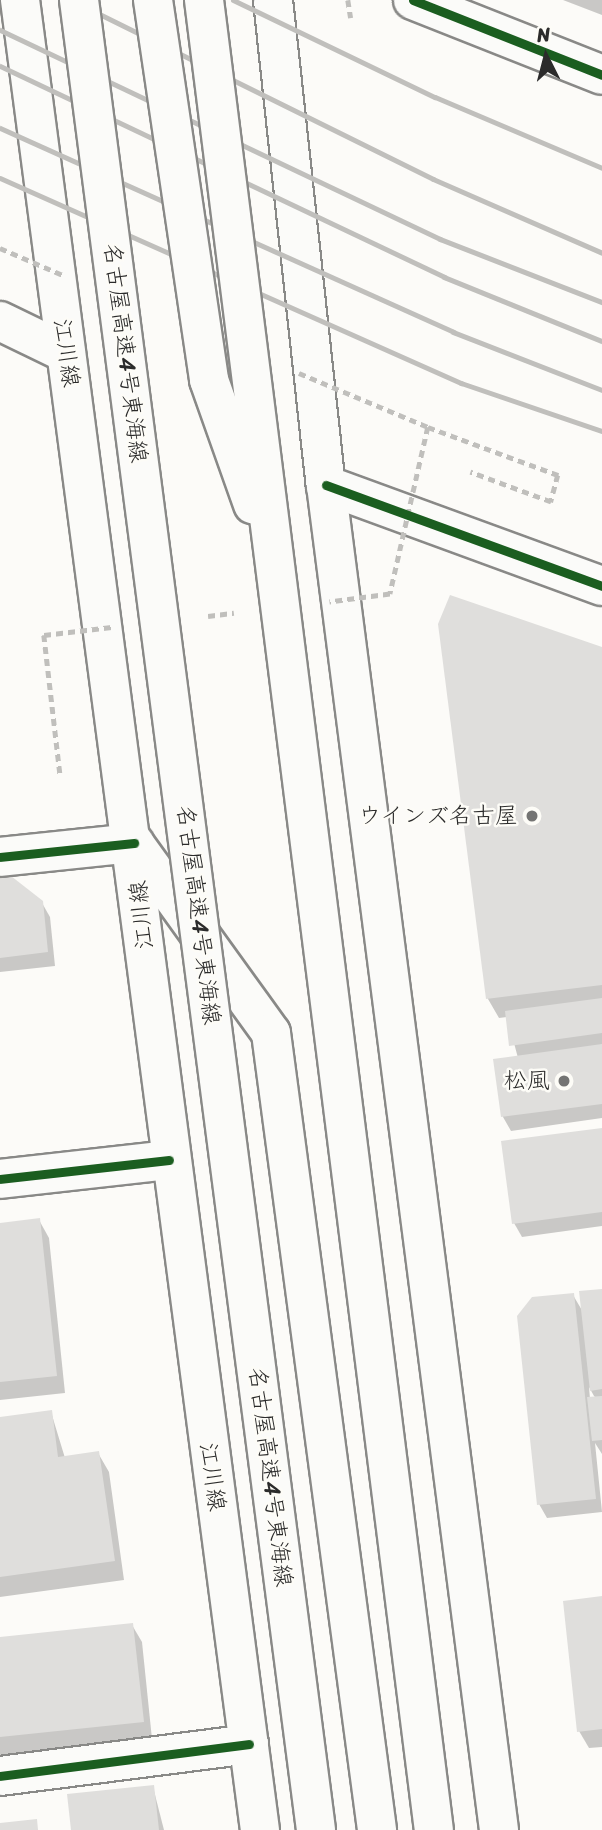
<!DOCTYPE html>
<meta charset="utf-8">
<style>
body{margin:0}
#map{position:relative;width:602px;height:1830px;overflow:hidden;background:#fcfbf8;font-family:Sriracha,"Klee One",sans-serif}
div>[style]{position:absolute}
.shadow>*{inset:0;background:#0003}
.building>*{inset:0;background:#dfdedc}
.path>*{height:4.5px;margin-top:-2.25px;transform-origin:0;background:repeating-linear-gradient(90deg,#c0bfbc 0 7px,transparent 0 12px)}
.roads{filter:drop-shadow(2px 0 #898987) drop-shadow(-2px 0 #898987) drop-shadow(0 2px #898987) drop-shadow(0 -2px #898987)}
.minor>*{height:38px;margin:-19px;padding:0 19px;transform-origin:19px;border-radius:19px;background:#fbfbf9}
.tertiary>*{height:38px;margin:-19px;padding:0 19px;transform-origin:19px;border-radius:19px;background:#fbfbf9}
.primary>*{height:38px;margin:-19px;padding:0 19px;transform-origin:19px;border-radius:19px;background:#fbfbf9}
.motorway>*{height:38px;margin:-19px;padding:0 19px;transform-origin:19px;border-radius:19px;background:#fbfbf9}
.rail>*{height:5px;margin:-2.5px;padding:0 2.5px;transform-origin:2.5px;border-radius:2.5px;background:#c0bfbc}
.path-bridge>*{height:4.5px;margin-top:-2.25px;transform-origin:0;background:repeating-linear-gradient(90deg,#c0bfbc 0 7px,transparent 0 12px)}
.bridges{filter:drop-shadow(2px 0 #898987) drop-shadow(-2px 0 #898987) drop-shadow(0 2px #898987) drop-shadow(0 -2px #898987)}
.motorway-bridge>*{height:38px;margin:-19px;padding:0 19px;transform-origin:19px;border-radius:19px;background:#fbfbf9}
.cycleway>*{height:9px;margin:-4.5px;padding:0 4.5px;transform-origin:4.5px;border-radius:4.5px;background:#1b5e20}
.dots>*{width:19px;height:19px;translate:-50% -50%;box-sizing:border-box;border:4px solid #fdfcf7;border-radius:50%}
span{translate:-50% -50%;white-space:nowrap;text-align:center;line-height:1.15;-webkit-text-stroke:5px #fdfcf7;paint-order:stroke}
.street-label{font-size:23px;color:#2b2b2b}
.poi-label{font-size:23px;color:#2b2b2b}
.right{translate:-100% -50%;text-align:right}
.north{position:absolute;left:511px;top:21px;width:70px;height:70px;-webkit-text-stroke:5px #fdfcf7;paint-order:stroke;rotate:354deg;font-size:19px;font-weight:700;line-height:28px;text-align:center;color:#2b2b2b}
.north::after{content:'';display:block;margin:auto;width:24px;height:32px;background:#2b2b2b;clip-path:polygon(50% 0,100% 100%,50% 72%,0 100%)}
</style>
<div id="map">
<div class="shadow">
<div style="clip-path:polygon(563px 0,602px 0,602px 15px)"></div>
<div style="clip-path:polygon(440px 625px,602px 649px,602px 1118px,511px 1131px,503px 1117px,495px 1061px,518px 1058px,507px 1017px,499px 1018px,488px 999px)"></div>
<div style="clip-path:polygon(0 879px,42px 903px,50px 917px,55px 966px,0 972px)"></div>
<div style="clip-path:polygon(602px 1129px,602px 1226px,522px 1237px,514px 1223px)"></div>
<div style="clip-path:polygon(39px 1220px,49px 1238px,65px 1393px,0 1400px,0 1224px)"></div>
<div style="clip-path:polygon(evenodd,602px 1291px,602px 1454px,595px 1443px,602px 1512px,547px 1518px,539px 1504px,573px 1295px,583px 1312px,602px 1291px,589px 1387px,594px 1396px,596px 1398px,590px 1399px,589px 1387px)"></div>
<div style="clip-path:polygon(51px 1412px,65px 1458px,98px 1453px,109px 1472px,124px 1580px,0 1597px,0 1419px)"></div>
<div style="clip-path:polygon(602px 1598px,602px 1747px,589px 1748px,579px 1731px)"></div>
<div style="clip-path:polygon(132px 1625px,142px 1642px,152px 1739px,0 1755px,0 1638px)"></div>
<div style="clip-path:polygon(153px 1787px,164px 1830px,73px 1830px)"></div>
</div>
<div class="building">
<div style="clip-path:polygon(450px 595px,602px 647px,602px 985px,486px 999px,438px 624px)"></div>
<div style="clip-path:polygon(11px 876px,43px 901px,48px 952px,0 958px,0 877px)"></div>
<div style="clip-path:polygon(602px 998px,602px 1033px,509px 1046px,505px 1011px)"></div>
<div style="clip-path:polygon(602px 1044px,602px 1104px,501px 1117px,493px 1059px)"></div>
<div style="clip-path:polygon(602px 1128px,602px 1212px,512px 1224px,501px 1141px)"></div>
<div style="clip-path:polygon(40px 1218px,57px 1376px,0 1382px,0 1223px)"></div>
<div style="clip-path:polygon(602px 1289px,602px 1389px,590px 1391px,579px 1291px)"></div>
<div style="clip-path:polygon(574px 1293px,596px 1499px,537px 1505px,517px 1316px,532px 1297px)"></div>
<div style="clip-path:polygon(602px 1396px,602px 1440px,592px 1441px,587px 1397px)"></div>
<div style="clip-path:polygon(52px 1410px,58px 1457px,99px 1451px,115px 1561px,0 1577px,0 1417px)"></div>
<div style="clip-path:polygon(602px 1596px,602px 1729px,577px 1732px,563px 1601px)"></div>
<div style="clip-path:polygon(133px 1623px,144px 1722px,0 1737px,0 1637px)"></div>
<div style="clip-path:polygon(154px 1785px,159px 1830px,71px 1830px,67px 1794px)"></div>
<div style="clip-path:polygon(37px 1819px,38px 1830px,0 1830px,0 1823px)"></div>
</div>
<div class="path">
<div style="left:348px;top:0;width:18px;rotate:81deg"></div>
<div style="left:428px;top:427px;width:139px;rotate:20.3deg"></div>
<div style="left:558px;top:475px;width:28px;rotate:105deg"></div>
<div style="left:551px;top:502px;width:86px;rotate:-159.7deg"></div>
<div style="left:44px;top:635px;width:140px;rotate:83.4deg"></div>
</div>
<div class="roads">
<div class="minor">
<div style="left:413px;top:0;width:203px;rotate:21.6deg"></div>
<div style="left:326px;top:485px;width:294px;rotate:20.1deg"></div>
<div style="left:0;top:857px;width:135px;rotate:-6deg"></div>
<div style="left:0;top:1179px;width:170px;rotate:-6.4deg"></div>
<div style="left:0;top:1776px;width:251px;rotate:-7.3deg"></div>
</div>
<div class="tertiary">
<div style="left:0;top:321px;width:73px;rotate:25.9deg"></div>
</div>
<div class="primary">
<div style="left:20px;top:0;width:1846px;rotate:82.53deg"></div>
<div style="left:273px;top:0;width:488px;rotate:83.8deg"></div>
<div style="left:326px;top:485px;width:1356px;rotate:82.67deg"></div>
</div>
<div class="motorway">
<div style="left:134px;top:843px;width:234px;rotate:54.2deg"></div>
<div style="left:271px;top:1033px;width:804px;rotate:82.42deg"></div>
</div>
</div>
<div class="rail">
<div style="left:71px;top:0;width:404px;rotate:26.3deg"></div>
<div style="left:433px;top:179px;width:184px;rotate:23.6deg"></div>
<div style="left:233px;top:0;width:224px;rotate:25.7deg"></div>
<div style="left:435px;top:97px;width:181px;rotate:23deg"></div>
<div style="left:0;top:30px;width:487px;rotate:25.4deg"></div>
<div style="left:440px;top:239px;width:174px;rotate:21.3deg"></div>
<div style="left:0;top:66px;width:492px;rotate:25.4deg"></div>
<div style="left:444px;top:277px;width:170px;rotate:22.1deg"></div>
<div style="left:0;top:128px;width:497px;rotate:24.2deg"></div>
<div style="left:453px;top:332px;width:160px;rotate:21.3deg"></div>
<div style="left:0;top:178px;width:505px;rotate:23.97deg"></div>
<div style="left:461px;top:383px;width:149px;rotate:18.8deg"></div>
</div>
<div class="path-bridge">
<div style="left:0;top:248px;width:71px;rotate:23.3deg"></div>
<div style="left:299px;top:373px;width:140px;rotate:22.7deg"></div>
<div style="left:428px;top:427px;width:171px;rotate:102.8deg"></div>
<div style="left:390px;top:594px;width:61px;rotate:172.4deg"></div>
<div style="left:208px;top:616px;width:26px;rotate:-7deg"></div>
<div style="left:44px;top:635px;width:68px;rotate:-6.7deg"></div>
</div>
<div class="bridges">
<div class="motorway-bridge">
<div style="left:79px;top:0;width:1845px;rotate:82.62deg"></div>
<div style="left:153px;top:0;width:384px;rotate:81.6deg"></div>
<div style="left:209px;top:380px;width:132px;rotate:70.5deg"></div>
<div style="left:204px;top:0;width:1844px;rotate:82.84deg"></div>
</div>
</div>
<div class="cycleway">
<div style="left:413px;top:0;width:203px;rotate:21.6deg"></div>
<div style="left:326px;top:485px;width:294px;rotate:20.1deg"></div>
<div style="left:0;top:857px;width:135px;rotate:-6deg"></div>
<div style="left:0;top:1179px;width:170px;rotate:-6.4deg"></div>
<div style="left:0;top:1776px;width:251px;rotate:-7.3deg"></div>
</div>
<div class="dots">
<div style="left:532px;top:816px;background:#747473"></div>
<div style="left:564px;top:1081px;background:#747473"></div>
</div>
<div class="street-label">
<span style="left:66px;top:353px;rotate:82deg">江川線</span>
<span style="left:125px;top:353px;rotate:83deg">名古屋高速4号東海線</span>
<span style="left:142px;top:915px;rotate:-96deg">江川線</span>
<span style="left:198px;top:915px;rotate:83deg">名古屋高速4号東海線</span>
<span style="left:212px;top:1477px;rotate:82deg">江川線</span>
<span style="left:270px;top:1477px;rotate:83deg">名古屋高速4号東海線</span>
</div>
<div class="poi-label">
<span class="right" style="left:518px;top:816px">ウインズ名古屋</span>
<span class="right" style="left:550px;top:1081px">松風</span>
</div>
<div class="north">N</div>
</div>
